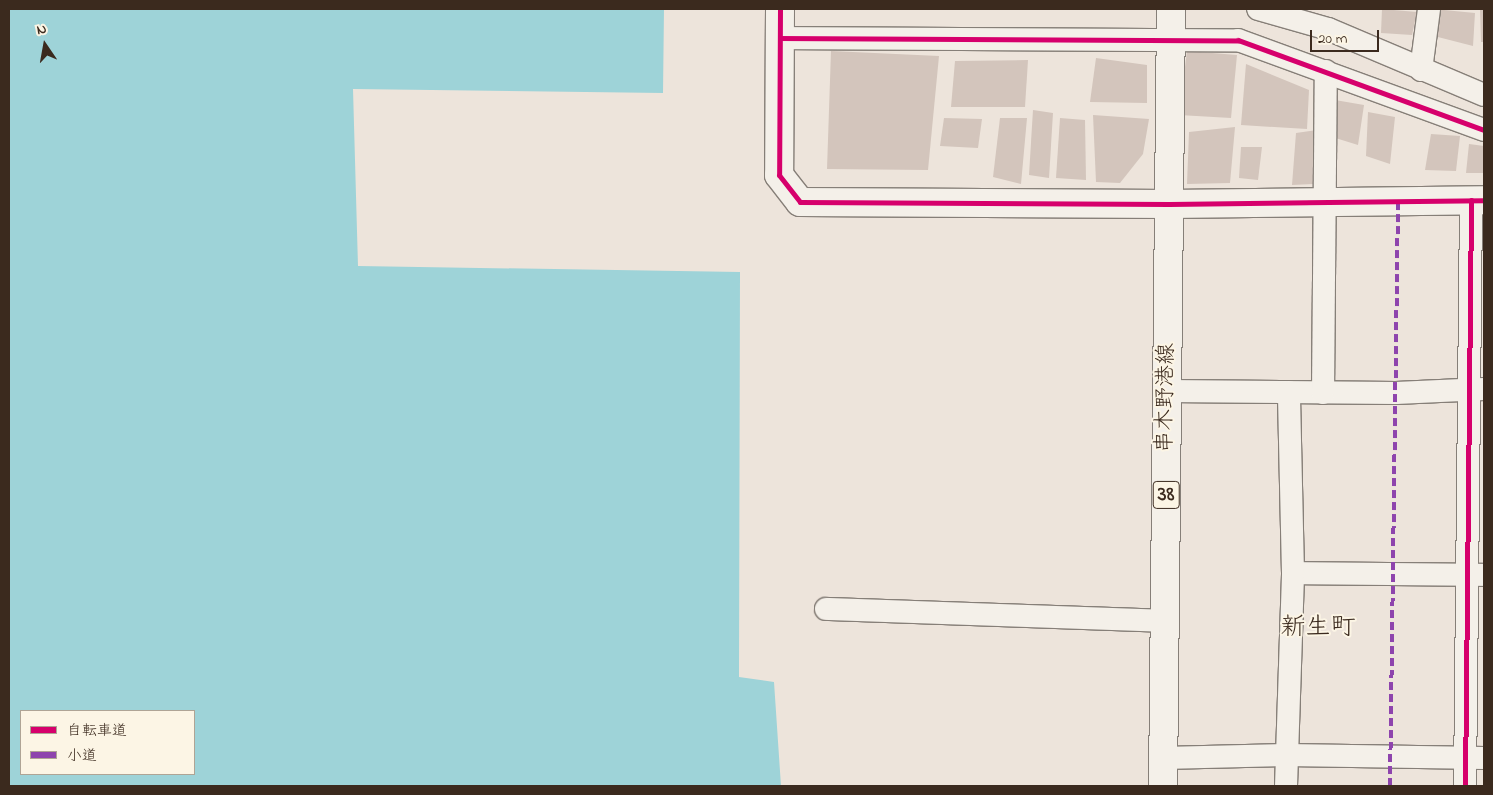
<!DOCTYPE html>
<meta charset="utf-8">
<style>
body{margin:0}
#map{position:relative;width:1493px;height:795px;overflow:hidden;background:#ede4db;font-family:"Indie Flower","Klee One",sans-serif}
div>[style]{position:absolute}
.water>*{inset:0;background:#9ed3d8}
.building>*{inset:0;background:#d3c5bc}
.roads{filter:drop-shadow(1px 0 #867f78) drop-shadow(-1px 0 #867f78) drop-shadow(0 1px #867f78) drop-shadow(0 -1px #867f78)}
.minor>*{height:22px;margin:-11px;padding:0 11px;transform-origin:11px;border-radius:11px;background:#f4f0e9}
.tertiary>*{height:28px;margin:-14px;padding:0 14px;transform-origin:14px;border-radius:14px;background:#f4f0e9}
.primary>*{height:28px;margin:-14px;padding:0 14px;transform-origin:14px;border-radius:14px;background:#f4f0e9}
.quiet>*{height:4px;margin-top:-2px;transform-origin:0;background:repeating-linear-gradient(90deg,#8e44ad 0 8px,transparent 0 12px)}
.cycleway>*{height:5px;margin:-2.5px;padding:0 2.5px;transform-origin:2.5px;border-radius:2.5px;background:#d6006c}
span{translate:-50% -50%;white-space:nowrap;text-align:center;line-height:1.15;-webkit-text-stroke:4px #fcf5e5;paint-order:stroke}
.shield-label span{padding:1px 4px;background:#fcf5e5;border:1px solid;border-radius:4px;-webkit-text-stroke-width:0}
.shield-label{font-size:21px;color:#3b2a1e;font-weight:700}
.street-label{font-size:22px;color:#3b2a1e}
.quarter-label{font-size:25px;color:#3b2a1e}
.frame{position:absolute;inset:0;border:10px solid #3b2a1e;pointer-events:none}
.legend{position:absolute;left:20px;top:710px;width:175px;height:65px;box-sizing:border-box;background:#fcf5e5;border:1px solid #afa495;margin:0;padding:6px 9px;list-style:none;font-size:15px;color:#3b2a1e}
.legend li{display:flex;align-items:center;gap:10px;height:25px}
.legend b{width:25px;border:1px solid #afa495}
.north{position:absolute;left:20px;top:20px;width:50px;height:50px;-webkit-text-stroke:4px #fcf5e5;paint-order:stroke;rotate:348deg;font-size:14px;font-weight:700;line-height:20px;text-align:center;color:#3b2a1e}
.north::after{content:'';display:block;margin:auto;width:18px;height:22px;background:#3b2a1e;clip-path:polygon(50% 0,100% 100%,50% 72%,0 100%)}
.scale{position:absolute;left:1310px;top:30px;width:69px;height:22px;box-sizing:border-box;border:2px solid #3b2a1e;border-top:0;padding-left:6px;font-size:15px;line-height:18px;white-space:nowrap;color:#3b2a1e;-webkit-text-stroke:4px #fcf5e5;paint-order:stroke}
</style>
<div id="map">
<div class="water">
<div style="clip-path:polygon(evenodd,9px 9px,664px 9px,663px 93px,353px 89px,358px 266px,740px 272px,739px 677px,774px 682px,781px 786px,9px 786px,9px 9px,21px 711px,194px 711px,194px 774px,21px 774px,21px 711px)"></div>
</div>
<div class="building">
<div style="clip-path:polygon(1382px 9px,1417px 12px,1412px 35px,1381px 33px)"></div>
<div style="clip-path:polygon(1434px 9px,1475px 13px,1473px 46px,1434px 36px)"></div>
<div style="clip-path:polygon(1480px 10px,1484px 10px,1484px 42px,1481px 42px)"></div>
<div style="clip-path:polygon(831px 51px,939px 56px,928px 170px,827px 169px)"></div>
<div style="clip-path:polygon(1187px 51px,1237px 55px,1231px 118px,1179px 115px)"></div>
<div style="clip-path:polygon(1096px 58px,1147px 65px,1147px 103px,1090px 102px)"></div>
<div style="clip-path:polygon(1028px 60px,1025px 107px,951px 107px,955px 61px)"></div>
<div style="clip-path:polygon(1246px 64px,1309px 90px,1307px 129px,1241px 125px)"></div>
<div style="clip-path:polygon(1335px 100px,1364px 105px,1358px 145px,1329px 136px)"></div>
<div style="clip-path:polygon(1033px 110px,1053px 113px,1049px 178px,1029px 175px)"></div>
<div style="clip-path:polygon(1368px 112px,1395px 117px,1390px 164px,1366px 156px)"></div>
<div style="clip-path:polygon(1093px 115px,1149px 119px,1143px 154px,1120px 183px,1096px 182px)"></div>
<div style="clip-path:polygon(944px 118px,982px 119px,978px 148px,940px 146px)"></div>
<div style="clip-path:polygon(1000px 118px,1027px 118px,1021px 184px,993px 177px)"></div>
<div style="clip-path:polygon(1060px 118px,1085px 120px,1086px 180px,1056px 178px)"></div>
<div style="clip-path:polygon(1235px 127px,1230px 183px,1187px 184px,1189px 132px)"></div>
<div style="clip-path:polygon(1317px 130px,1313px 184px,1292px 185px,1296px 133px)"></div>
<div style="clip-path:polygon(1431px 134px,1460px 136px,1456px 171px,1425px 170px)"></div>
<div style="clip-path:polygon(1469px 144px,1484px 146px,1484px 173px,1466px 173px)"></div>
<div style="clip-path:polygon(1241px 147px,1262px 147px,1258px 180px,1239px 178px)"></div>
</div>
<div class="roads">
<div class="minor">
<div style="left:1258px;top:9px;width:73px;rotate:15.9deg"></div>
<div style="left:1328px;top:29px;width:169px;rotate:22.9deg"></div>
<div style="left:780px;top:38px;width:458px;rotate:0.3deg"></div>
<div style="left:1238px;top:40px;width:262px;rotate:20.1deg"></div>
<div style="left:1421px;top:70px;width:62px;rotate:-82.5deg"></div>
<div style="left:1167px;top:391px;width:229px;rotate:0.5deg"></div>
<div style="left:1396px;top:393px;width:88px;rotate:-2.6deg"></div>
<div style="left:1323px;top:393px;width:322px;rotate:-89.5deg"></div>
<div style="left:1293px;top:573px;width:191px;rotate:0.6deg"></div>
<div style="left:826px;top:609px;width:339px;rotate:2deg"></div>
<div style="left:1163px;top:758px;width:123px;rotate:-1.4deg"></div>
<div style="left:1286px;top:755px;width:198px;rotate:0.9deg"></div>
<div style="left:1286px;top:786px;width:213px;rotate:-88.1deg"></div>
<div style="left:1293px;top:573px;width:181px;rotate:-91.3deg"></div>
<div style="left:1465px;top:786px;width:586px;rotate:-89.41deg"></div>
</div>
<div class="tertiary">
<div style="left:780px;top:9px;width:166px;rotate:90.3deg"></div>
<div style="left:779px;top:175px;width:34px;rotate:52deg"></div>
<div style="left:800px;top:202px;width:369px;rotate:0.3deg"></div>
<div style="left:1169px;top:204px;width:315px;rotate:-0.7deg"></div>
</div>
<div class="primary">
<div style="left:1163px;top:786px;width:777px;rotate:-89.41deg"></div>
</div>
</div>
<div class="quiet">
<div style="left:1390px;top:786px;width:585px;rotate:-89.22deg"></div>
</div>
<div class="cycleway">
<div style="left:780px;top:9px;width:166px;rotate:90.3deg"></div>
<div style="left:779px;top:175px;width:34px;rotate:52deg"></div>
<div style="left:800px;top:202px;width:369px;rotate:0.3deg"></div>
<div style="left:1169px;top:204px;width:315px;rotate:-0.7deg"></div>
<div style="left:780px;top:38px;width:458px;rotate:0.3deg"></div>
<div style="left:1238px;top:40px;width:262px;rotate:20.1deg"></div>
<div style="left:1465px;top:786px;width:586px;rotate:-89.41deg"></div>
</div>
<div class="shield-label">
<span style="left:1166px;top:495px">38</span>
</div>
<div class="street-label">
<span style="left:1167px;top:398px;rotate:-89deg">串木野港線</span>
</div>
<div class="quarter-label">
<span style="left:1318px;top:628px">新生町</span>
</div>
<div class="frame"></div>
<ul class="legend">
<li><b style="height:6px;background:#d6006c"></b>自転車道</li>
<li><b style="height:6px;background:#8e44ad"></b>小道</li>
</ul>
<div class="north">N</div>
<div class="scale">20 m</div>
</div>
